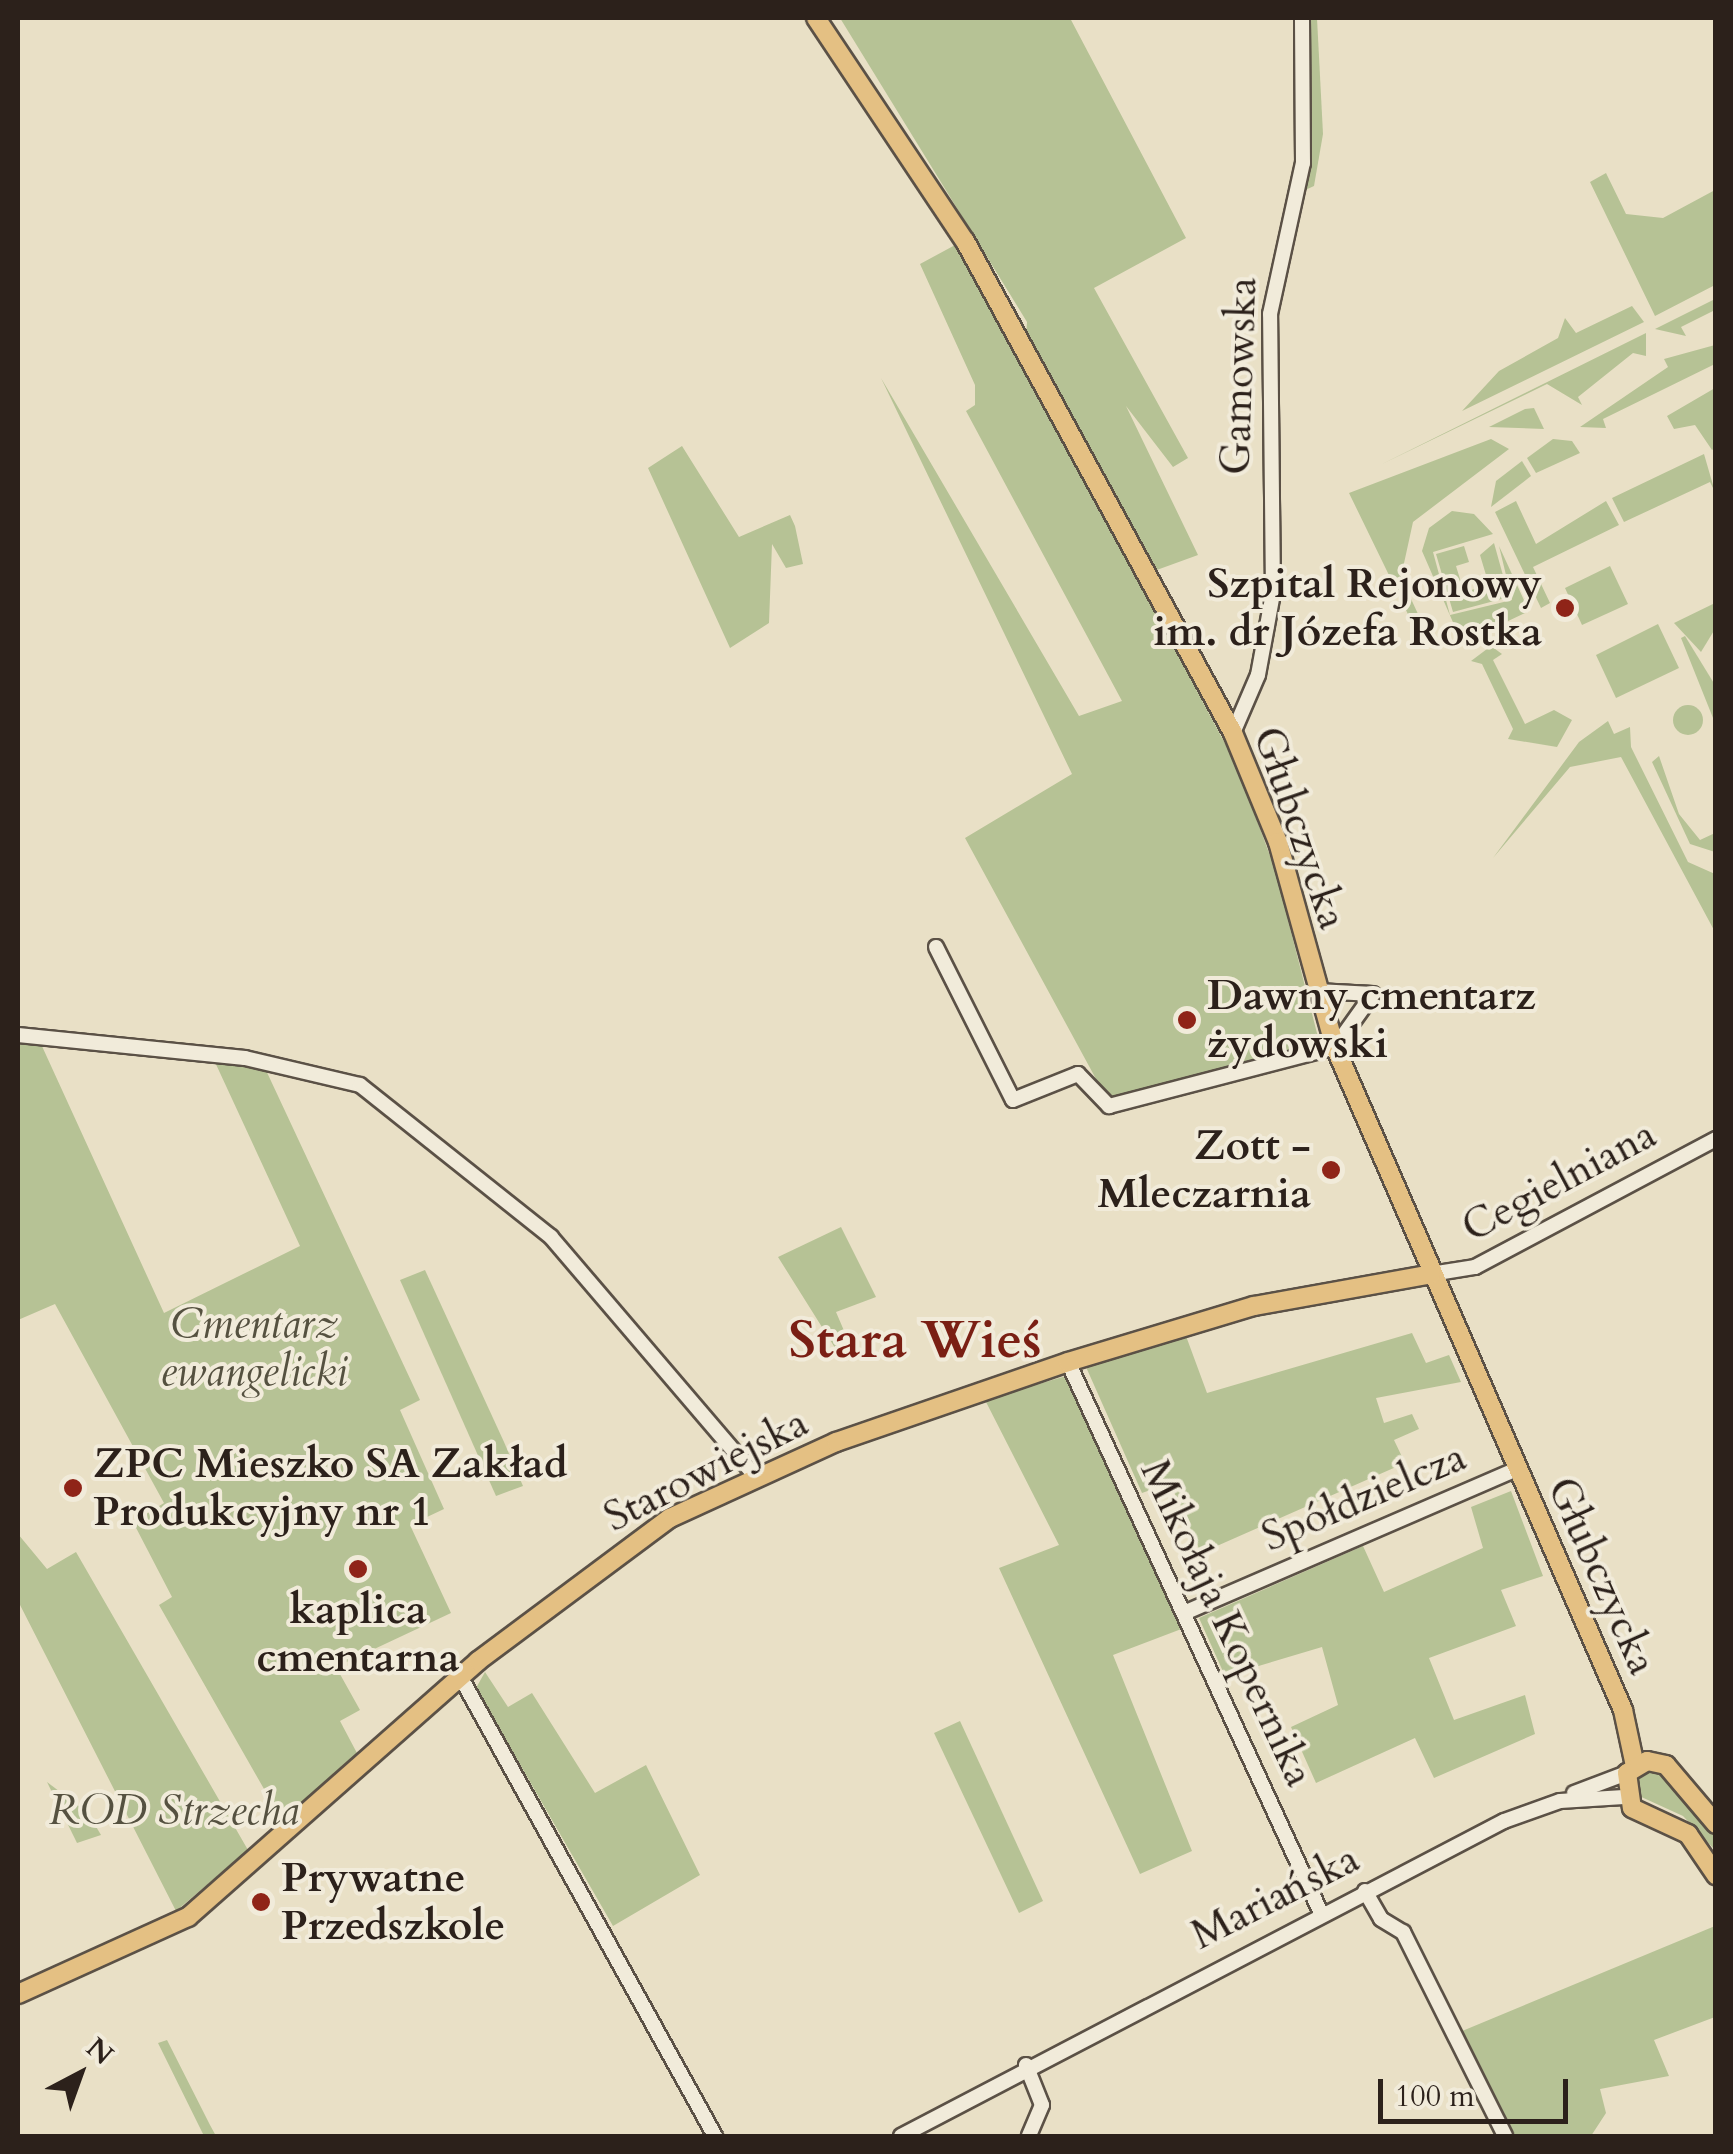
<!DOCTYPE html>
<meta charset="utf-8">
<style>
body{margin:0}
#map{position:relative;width:1733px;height:2154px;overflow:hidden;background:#e9e0c6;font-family:Cardo,serif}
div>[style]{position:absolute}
.green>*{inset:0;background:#b6c295}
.round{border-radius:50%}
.roads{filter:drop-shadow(2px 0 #5b5146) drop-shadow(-2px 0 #5b5146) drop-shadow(0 2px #5b5146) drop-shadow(0 -2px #5b5146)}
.minor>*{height:14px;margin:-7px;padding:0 7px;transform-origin:7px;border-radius:7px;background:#f1ebda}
.major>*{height:18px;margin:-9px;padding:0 9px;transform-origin:9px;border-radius:9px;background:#e4c083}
.dots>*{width:28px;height:28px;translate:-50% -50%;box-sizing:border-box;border:5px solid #f1ebda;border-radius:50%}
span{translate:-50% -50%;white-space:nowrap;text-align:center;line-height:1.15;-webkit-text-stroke:8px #f1ebda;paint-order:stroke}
.street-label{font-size:42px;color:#2c211b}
.poi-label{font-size:42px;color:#2c211b;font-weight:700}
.right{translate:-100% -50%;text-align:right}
.left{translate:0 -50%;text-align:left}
.park-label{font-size:42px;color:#555140;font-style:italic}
.district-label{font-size:52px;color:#7a1f14;font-weight:700}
.frame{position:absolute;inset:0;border:20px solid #2c211b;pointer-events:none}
.north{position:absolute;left:30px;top:2024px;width:100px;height:100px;-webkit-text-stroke:8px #f1ebda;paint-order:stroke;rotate:41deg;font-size:28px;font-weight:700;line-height:40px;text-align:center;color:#2c211b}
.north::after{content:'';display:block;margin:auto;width:35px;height:45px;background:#2c211b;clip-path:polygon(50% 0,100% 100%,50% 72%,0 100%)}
.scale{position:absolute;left:1378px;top:2079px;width:190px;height:45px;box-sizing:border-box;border:5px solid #2c211b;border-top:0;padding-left:12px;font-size:30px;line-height:35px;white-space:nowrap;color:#2c211b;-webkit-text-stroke:8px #f1ebda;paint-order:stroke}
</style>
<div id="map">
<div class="green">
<div style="clip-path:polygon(840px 18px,1070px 18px,1186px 238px,1094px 288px,1188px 458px,1173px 467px,1126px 406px,1198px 555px,1154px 571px,1026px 338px,1027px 322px)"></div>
<div style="clip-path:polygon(1306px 18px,1317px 18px,1323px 134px,1314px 186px,1303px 191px)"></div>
<div style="clip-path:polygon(1606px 173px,1626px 214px,1663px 218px,1715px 190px,1715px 285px,1655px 316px,1590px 182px)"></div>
<div style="clip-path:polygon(957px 244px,1235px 762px,1275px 869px,1319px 1041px,1108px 1101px,965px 838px,1072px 774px,881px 378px,1079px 716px,1122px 701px,966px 411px,975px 405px,975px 385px,920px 264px)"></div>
<div style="clip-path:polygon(1715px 299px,1715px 310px,1681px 327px,1686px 336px,1655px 329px)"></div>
<div style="clip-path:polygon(1632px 306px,1644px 322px,1462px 411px,1499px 371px,1558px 338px,1565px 318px,1576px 333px)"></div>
<div style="clip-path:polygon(1646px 333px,1646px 356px,1633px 353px,1578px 397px,1582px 405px,1547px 384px,1380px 465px)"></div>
<div style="clip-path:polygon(1715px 345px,1715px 364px,1603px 419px,1606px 428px,1580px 427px,1668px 367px,1664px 359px)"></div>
<div style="clip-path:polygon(1715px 388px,1715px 448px,1712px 450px,1695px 425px,1674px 429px,1667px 416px)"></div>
<div style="clip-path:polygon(1534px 408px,1544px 429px,1489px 427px,1525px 409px)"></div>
<div style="clip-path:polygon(1491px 439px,1509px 449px,1413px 522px,1401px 577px,1429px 638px,1422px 643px,1349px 493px)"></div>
<div style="clip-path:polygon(1553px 439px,1572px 441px,1580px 453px,1536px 473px,1527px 458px)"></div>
<div style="clip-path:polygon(682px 446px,739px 537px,790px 515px,795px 526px,803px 564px,786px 568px,772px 544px,769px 623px,730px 648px,648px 468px)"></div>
<div style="clip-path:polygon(1704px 454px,1715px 492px,1710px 482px,1624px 522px,1612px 498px)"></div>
<div style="clip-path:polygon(1522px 461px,1531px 476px,1491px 507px,1496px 481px)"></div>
<div style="clip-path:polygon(1516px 501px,1536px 544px,1606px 501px,1619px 525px,1533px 567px,1550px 603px,1541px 608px,1495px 512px)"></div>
<div style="clip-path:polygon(1452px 511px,1474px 514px,1493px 534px,1433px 552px,1450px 615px,1512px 600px,1499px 546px,1529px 611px,1462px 643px,1422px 551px,1429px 528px)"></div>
<div style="clip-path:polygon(1494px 543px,1509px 597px,1453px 612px,1436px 554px,1464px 546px,1469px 562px,1456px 566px,1464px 592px,1489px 585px,1480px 555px)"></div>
<div style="clip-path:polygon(1610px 566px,1628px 604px,1582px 625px,1565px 588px)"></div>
<div style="clip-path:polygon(1715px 603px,1715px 629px,1701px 652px,1674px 623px)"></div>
<div style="clip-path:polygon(1658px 624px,1679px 668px,1616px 698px,1596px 655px)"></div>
<div style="clip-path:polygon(1685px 636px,1715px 685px,1715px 723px,1681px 638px)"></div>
<div style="clip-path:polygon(1491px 646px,1502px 654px,1493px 660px,1525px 724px,1554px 710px,1572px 720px,1557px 747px,1508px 739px,1513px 729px,1482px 664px,1471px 661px)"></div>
<div class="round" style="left:1673px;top:705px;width:30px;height:30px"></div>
<div style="clip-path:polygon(1608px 721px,1614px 734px,1630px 727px,1631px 747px,1688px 862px,1715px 874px,1715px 932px,1621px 757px,1570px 767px,1493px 858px,1579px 742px)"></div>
<div style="clip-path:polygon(1659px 756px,1679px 814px,1700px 840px,1715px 833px,1715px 852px,1690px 844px,1652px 762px)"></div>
<div style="clip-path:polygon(18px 1041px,41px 1044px,164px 1313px,300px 1246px,214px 1060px,264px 1066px,420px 1400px,400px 1410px,444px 1509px,410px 1525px,451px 1613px,336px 1667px,360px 1710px,340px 1721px,358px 1755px,284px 1824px,159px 1605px,172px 1597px,133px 1522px,164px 1503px,55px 1304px,18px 1320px)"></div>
<div style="clip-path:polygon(841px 1227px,876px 1297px,836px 1312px,854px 1354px,842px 1359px,778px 1257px)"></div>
<div style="clip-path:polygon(425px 1270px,504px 1442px,523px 1486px,496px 1496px,400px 1280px)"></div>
<div style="clip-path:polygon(1412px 1333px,1426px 1363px,1449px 1355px,1461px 1382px,1376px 1398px,1384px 1423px,1412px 1414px,1419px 1429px,1394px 1440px,1405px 1463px,1201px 1553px,1170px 1483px,1142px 1493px,1086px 1367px,1186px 1336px,1207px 1393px)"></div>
<div style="clip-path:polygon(1066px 1376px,1184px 1628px,1113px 1655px,1192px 1851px,1140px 1874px,999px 1568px,1059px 1545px,985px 1400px)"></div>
<div style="clip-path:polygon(1511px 1491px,1543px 1576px,1501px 1590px,1516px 1626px,1429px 1658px,1454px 1720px,1525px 1695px,1535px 1734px,1434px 1778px,1415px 1738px,1316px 1783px,1291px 1727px,1338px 1705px,1322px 1647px,1225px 1676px,1199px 1618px,1363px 1546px,1384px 1592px,1483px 1548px,1471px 1507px)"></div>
<div style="clip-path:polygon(18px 1534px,47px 1569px,76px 1552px,248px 1850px,176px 1911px,18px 1601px)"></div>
<div style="clip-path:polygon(485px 1672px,508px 1707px,532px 1693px,595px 1793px,646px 1765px,700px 1875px,613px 1926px,476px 1688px)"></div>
<div style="clip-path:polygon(960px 1721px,1043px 1901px,1019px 1913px,934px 1733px)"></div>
<div style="clip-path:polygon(1655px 1770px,1715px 1833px,1715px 1850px,1683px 1816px,1637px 1795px,1637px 1778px)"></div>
<div style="clip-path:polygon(47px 1782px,88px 1813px,101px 1835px,77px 1843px)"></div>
<div style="clip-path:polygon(1715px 1926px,1715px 2017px,1654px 2040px,1669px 2076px,1600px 2089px,1606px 2113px,1591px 2136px,1513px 2136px,1455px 2034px)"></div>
<div style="clip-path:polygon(167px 2040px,210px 2125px,216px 2136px,204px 2136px,158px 2043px)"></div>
</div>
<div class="roads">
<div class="minor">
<div style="left:1233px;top:733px;width:63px;rotate:-66.7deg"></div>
<div style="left:1258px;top:675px;width:83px;rotate:-79.6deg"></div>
<div style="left:1273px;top:593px;width:279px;rotate:-90.6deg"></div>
<div style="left:1270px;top:314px;width:155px;rotate:-77.7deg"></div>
<div style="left:1303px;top:163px;width:145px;rotate:-90.4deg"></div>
<div style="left:936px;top:947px;width:171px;rotate:63.3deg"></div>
<div style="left:1013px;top:1100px;width:70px;rotate:-21.8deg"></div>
<div style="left:1078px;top:1074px;width:45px;rotate:45.9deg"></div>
<div style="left:1109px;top:1106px;width:234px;rotate:-14.6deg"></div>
<div style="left:1335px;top:1047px;width:65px;rotate:-54.4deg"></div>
<div style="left:1317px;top:991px;width:56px;rotate:3.1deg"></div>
<div style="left:18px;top:1035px;width:228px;rotate:5.8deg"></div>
<div style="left:245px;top:1058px;width:118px;rotate:13.2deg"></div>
<div style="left:360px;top:1085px;width:244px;rotate:38.5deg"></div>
<div style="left:551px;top:1237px;width:309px;rotate:49.5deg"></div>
<div style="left:1431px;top:1274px;width:45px;rotate:-9deg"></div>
<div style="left:1475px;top:1267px;width:273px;rotate:-28deg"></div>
<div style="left:1068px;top:1362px;width:606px;rotate:65.34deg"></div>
<div style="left:1184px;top:1613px;width:363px;rotate:-23.4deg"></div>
<div style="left:460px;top:1676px;width:526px;rotate:61deg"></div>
<div style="left:1574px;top:1793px;width:57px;rotate:-20.7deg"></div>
<div style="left:1365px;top:1891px;width:32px;rotate:60deg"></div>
<div style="left:1381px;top:1919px;width:26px;rotate:31deg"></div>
<div style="left:1403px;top:1932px;width:228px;rotate:63.4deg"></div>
<div style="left:1026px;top:2065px;width:43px;rotate:68.2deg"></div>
<div style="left:1042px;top:2105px;width:34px;rotate:113deg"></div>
<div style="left:901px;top:2136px;width:680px;rotate:-27.58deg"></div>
<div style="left:1504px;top:1821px;width:59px;rotate:-19.7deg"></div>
<div style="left:1560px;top:1801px;width:64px;rotate:-3.6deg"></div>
</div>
<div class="major">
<div style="left:816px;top:18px;width:268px;rotate:56.3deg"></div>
<div style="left:965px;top:241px;width:560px;rotate:61.42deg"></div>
<div style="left:1233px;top:733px;width:118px;rotate:67.6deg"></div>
<div style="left:1278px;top:842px;width:213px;rotate:74.5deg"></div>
<div style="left:1335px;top:1047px;width:723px;rotate:66.52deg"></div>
<div style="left:1623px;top:1710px;width:57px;rotate:77.9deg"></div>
<div style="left:1716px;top:1824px;width:77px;rotate:-130.3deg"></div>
<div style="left:1666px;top:1765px;width:19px;rotate:-168deg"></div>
<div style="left:1647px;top:1761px;width:23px;rotate:149deg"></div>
<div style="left:1627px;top:1773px;width:35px;rotate:82deg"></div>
<div style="left:1632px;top:1808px;width:62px;rotate:24.9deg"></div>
<div style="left:1688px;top:1834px;width:50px;rotate:55.7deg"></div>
<div style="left:18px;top:1994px;width:187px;rotate:-24.4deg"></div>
<div style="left:188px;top:1917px;width:387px;rotate:-41.4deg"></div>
<div style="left:478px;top:1661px;width:239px;rotate:-36.7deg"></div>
<div style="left:670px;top:1518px;width:183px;rotate:-24.6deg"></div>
<div style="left:836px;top:1442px;width:245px;rotate:-19deg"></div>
<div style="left:1068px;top:1362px;width:194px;rotate:-16.8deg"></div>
<div style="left:1254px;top:1306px;width:180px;rotate:-10.2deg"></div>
</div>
</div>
<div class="dots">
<div style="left:1565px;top:608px;background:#8f2418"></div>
<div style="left:1187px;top:1020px;background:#8f2418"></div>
<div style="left:1331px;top:1170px;background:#8f2418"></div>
<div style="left:73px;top:1488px;background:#8f2418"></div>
<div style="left:358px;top:1569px;background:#8f2418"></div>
<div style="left:261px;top:1902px;background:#8f2418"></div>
</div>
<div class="street-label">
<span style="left:1239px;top:376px;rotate:-88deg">Gamowska</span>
<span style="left:1300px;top:828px;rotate:71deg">Głubczycka</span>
<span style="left:1559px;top:1181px;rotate:-28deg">Cegielniana</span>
<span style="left:706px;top:1470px;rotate:-27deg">Starowiejska</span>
<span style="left:1364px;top:1497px;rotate:-23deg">Spółdzielcza</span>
<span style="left:1602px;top:1576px;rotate:66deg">Głubczycka</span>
<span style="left:1227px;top:1623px;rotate:65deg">Mikołaja Kopernika</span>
<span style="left:1275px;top:1897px;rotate:-27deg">Mariańska</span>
</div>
<div class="poi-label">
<span class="right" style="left:1542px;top:608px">Szpital Rejonowy<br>im. dr Józefa Rostka</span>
<span class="left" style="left:1207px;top:1020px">Dawny cmentarz<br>żydowski</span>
<span class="right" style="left:1311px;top:1170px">Zott -<br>Mleczarnia</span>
<span class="left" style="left:93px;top:1488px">ZPC Mieszko SA Zakład<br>Produkcyjny nr 1</span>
<span style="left:358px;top:1634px">kaplica<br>cmentarna</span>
<span class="left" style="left:281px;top:1902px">Prywatne<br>Przedszkole</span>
</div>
<div class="park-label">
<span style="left:254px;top:1348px">Cmentarz<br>ewangelicki</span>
<span style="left:174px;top:1811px">ROD Strzecha</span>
</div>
<div class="district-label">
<span style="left:915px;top:1342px">Stara Wieś</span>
</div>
<div class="frame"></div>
<div class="north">N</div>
<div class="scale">100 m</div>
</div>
